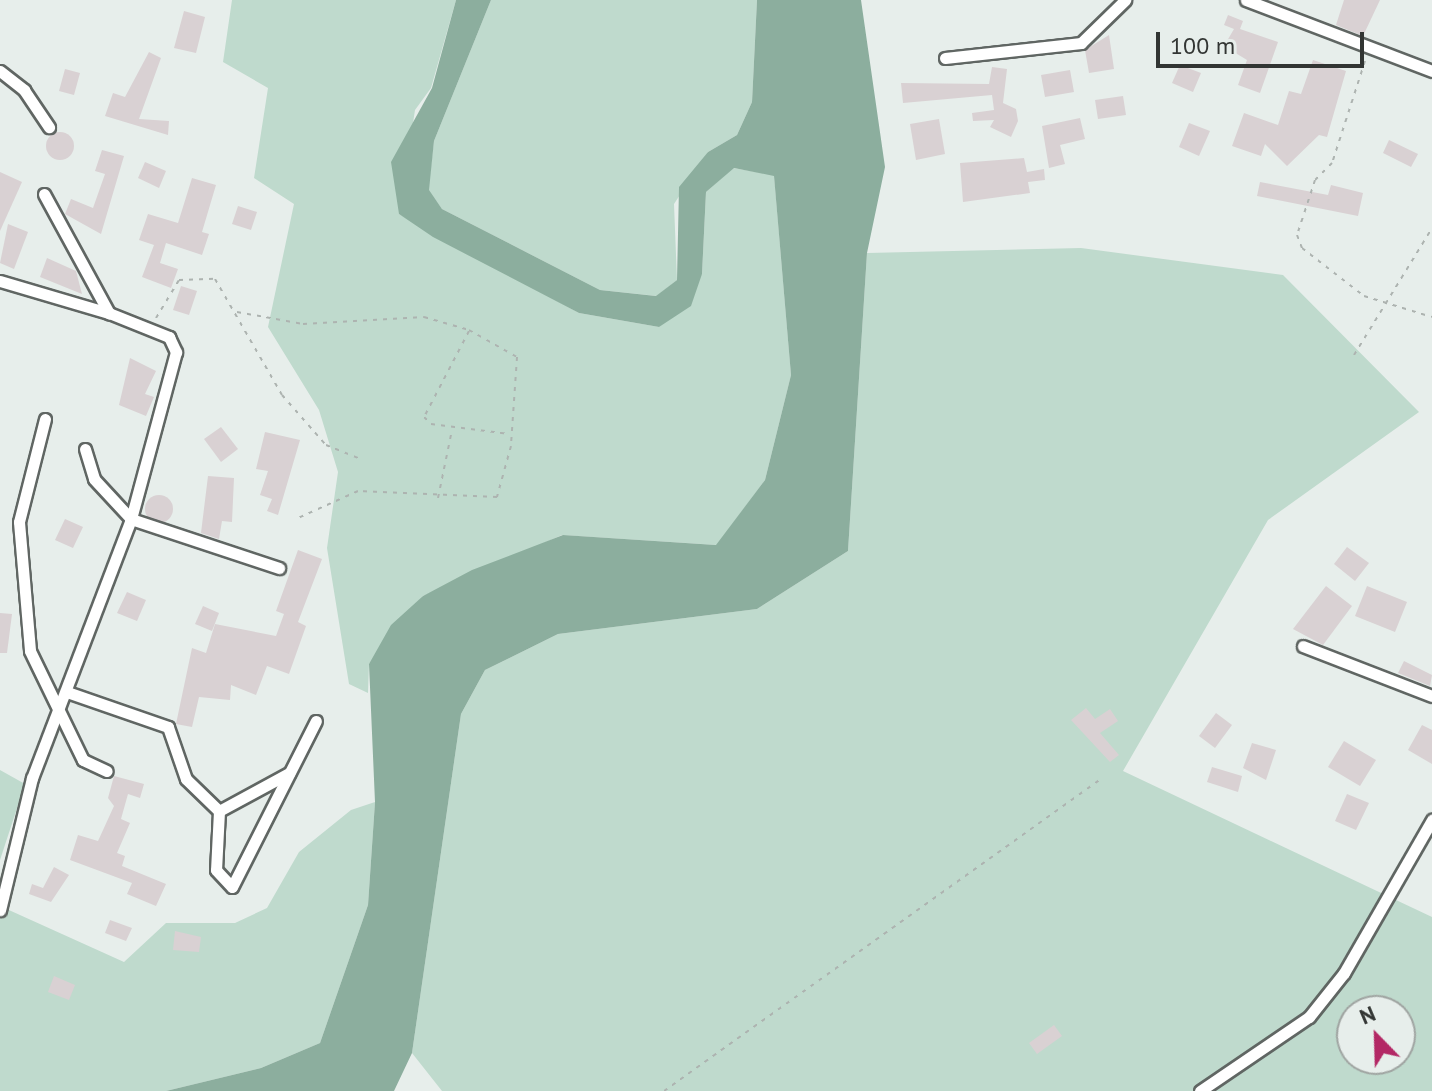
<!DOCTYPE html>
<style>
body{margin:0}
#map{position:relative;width:1432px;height:1091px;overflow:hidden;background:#e7eeeb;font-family:"PT Sans",sans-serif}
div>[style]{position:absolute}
.green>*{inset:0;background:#bfdacd}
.water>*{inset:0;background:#8cae9e}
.building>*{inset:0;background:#d9d1d3}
.round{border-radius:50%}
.path>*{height:2px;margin-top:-1px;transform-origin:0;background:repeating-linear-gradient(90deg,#adb3b0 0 4px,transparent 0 10px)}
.roads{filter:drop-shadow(2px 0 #606663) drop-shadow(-2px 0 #606663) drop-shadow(0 2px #606663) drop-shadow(0 -2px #606663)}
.minor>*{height:11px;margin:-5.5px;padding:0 5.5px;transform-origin:5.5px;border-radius:5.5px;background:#fff}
span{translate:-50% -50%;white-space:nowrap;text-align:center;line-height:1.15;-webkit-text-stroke:6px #e7eeeb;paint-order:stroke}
.north{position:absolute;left:1336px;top:995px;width:80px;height:80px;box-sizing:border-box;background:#e7eeeb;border:2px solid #9fa4a1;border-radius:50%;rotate:337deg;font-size:22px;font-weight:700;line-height:32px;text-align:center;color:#323533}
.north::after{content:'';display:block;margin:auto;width:28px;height:36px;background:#b32865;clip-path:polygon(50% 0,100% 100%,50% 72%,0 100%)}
.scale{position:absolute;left:1156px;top:32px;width:208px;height:36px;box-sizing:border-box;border:4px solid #323533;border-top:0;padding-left:10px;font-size:24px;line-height:28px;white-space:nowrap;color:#323533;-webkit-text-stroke:6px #e7eeeb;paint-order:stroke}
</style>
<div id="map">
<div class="green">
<div style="clip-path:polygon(232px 0,456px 0,431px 88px,415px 110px,399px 214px,579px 313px,659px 327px,702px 274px,706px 192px,733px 168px,774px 175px,791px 375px,765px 480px,717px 545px,562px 535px,423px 596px,369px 664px,368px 693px,349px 684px,327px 548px,338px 472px,319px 410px,268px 327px,294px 204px,254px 178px,268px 88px,223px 62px)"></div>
<div style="clip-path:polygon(491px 0,757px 0,752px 102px,737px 135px,708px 152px,674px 204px,677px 280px,657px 296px,600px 290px,442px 209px,428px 190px,434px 141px)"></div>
<div style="clip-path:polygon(evenodd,1081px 248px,1283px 275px,1419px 412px,1268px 520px,1123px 771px,1432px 917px,1432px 1091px,442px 1091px,412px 1053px,461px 714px,485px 670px,558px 634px,757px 609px,848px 551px,867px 253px,1081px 248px,1352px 1011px,1400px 1011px,1400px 1059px,1352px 1059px,1352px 1011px)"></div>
<div style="clip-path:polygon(0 770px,25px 784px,0 860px)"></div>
<div style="clip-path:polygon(375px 802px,368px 905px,320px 1043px,261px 1068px,166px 1091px,0 1091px,0 906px,124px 962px,166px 923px,235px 923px,267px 908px,299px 852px,351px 810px)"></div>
</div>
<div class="water">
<div style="clip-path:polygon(456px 0,491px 0,434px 141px,429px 190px,442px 209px,600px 290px,656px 296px,677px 280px,679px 187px,708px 152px,737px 135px,752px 102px,757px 0,861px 0,885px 167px,867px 253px,848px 551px,757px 609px,558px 634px,485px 670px,461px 714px,412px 1053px,394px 1091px,166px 1091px,261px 1068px,320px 1043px,368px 905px,375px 802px,369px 664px,391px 625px,423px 596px,472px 570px,563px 535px,716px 545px,765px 480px,791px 375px,774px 176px,734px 168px,706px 192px,702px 274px,691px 306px,659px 327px,579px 313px,433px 237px,399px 214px,391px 162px,432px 88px)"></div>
</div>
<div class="building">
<div style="clip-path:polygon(1344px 0,1380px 0,1363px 36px,1336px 25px)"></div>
<div style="clip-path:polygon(184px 11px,205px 17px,196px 53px,174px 48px)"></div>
<div style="clip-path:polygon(1228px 15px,1243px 21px,1240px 29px,1278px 42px,1260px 93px,1238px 85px,1247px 60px,1224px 46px,1234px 29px,1224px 25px)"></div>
<div style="clip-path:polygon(1109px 35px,1114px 69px,1089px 73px,1085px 50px)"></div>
<div style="clip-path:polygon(149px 52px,161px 58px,139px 119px,169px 121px,168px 135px,105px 116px,113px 93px,125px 97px)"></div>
<div style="clip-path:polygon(1313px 60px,1346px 71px,1327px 137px,1319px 135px,1287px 166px,1265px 144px,1261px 156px,1232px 146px,1244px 113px,1278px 125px,1289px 91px,1301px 94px)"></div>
<div style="clip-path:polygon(1180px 65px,1201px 73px,1193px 92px,1172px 83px)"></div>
<div style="clip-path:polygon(992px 67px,1007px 69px,1003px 103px,1016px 109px,1018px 121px,1011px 137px,990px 127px,994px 120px,973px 121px,972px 113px,994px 110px,992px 95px,903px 103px,901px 83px,989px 84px)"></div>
<div style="clip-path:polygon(65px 69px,80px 73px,74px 95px,59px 91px)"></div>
<div style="clip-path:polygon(1070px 70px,1074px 92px,1045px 97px,1041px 75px)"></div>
<div style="clip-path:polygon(1123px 96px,1126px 115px,1098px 119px,1095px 100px)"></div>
<div style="clip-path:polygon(1080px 118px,1085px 139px,1060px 145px,1065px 164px,1049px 168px,1042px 126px)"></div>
<div style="clip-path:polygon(939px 119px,945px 154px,916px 160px,910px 124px)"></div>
<div style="clip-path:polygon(1189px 123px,1210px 131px,1199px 156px,1179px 147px)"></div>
<div class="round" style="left:46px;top:132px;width:28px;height:28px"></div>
<div style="clip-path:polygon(1389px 140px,1418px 154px,1411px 167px,1383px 153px)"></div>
<div style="clip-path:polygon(102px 150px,124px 156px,101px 234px,65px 214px,71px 199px,93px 208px,105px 174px,95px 171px)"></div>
<div style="clip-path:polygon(1024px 158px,1027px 172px,1044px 169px,1045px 180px,1028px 182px,1030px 193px,963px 202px,960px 163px)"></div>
<div style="clip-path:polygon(145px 162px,166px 171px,159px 188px,138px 178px)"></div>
<div style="clip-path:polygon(0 172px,22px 182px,0 231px)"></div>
<div style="clip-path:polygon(192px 178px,216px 185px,202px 232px,209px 234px,202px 255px,166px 243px,160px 263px,178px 269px,171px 288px,142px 277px,154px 245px,139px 240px,148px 214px,178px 223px)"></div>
<div style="clip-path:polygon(1260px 182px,1328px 195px,1331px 185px,1363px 193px,1358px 216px,1257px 196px)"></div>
<div style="clip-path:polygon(238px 206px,257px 212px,251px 230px,232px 224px)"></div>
<div style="clip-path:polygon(8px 224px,28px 232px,14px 269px,0 263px)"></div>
<div style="clip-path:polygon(47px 258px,76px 271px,82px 294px,40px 277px)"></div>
<div style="clip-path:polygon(181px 286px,197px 291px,189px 315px,173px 310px)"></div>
<div style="clip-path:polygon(130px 358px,156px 371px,145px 394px,154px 397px,146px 416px,119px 405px)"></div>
<div style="clip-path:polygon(221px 427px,238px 449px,221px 462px,204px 439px)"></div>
<div style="clip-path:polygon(265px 432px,300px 440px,278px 515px,267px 511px,272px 499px,260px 495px,268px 471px,256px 469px)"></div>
<div style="clip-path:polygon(208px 476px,234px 478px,232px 522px,222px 521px,219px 539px,201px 533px)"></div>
<div class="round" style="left:145px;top:495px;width:28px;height:28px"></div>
<div style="clip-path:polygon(65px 519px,83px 527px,73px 548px,55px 540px)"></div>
<div style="clip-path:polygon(1347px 547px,1369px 563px,1355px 581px,1334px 564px)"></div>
<div style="clip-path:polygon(298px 550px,322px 559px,298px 622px,306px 626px,289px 674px,267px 666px,256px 695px,231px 685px,230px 700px,199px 697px,192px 727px,176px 724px,192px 648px,206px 653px,215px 624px,276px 636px,284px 614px,276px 611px)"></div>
<div style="clip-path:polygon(1326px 586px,1352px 606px,1323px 645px,1293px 629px)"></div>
<div style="clip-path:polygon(1367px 586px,1407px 602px,1395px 632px,1355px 616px)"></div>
<div style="clip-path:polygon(127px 592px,146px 600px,137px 621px,117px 613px)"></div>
<div style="clip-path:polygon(203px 606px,219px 613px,212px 631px,195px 624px)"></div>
<div style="clip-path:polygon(0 613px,12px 614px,7px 653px,0 653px)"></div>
<div style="clip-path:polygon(1404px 661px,1432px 675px,1430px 686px,1398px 673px)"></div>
<div style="clip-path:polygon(1086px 708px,1095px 719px,1110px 709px,1118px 721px,1100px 733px,1119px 755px,1110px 762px,1071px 720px)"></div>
<div style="clip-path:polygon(1216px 713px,1232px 725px,1215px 748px,1199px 736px)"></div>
<div style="clip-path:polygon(1422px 725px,1432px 730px,1432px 764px,1408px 750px)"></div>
<div style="clip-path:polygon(1344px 741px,1376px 760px,1360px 786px,1328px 767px)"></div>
<div style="clip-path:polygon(1252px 743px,1276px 750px,1266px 780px,1243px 768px)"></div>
<div style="clip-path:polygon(1212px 767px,1242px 776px,1238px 792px,1207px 782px)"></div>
<div style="clip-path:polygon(114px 776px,144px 784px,140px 798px,128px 794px,121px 819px,130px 823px,117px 853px,125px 856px,122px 866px,166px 884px,156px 906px,127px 894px,132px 883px,70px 860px,78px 835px,98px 841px,114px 806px,108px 798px)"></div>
<div style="clip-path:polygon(1347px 794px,1369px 803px,1356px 830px,1335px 821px)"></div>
<div style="clip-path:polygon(54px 867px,69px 875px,51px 902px,29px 894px,32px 884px,43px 888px)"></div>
<div style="clip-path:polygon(110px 920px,132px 928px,126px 941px,105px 933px)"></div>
<div style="clip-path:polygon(175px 931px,201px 937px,199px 952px,173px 950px)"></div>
<div style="clip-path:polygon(54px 976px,75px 985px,69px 1000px,48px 992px)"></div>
<div style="clip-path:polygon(1054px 1025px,1062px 1036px,1037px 1054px,1029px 1043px)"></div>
</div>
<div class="path">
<div style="left:1365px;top:61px;width:107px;rotate:107.9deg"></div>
<div style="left:1332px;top:163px;width:24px;rotate:135deg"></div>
<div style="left:1315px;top:180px;width:58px;rotate:108.1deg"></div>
<div style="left:1297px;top:235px;width:14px;rotate:69deg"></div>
<div style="left:1302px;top:248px;width:78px;rotate:37.7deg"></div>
<div style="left:1364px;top:296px;width:71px;rotate:17.2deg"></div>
<div style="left:237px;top:312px;width:67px;rotate:10.3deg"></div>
<div style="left:303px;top:324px;width:121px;rotate:-3.3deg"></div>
<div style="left:424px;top:317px;width:47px;rotate:16.1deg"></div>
<div style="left:469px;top:330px;width:55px;rotate:29.4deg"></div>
<div style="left:517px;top:357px;width:89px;rotate:93.9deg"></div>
<div style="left:511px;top:446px;width:53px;rotate:105.4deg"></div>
<div style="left:497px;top:497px;width:139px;rotate:-177.5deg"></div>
<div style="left:358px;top:491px;width:66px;rotate:155.8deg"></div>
<div style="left:156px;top:318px;width:44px;rotate:-58.8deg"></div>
<div style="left:179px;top:280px;width:36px;rotate:-2deg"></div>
<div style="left:215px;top:279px;width:134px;rotate:60deg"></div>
<div style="left:282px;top:395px;width:67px;rotate:48.7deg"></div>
<div style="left:326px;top:445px;width:37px;rotate:22deg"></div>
<div style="left:469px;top:331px;width:97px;rotate:117.6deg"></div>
<div style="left:424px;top:417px;width:10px;rotate:45deg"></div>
<div style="left:431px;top:424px;width:79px;rotate:7.3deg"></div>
<div style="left:1354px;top:355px;width:149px;rotate:-58.4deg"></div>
<div style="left:438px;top:498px;width:69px;rotate:-78.4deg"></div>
<div style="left:664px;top:1091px;width:537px;rotate:-35.53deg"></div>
</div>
<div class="roads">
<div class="minor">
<div style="left:1246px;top:0;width:199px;rotate:20.9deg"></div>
<div style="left:945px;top:58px;width:137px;rotate:-6.3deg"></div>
<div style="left:1081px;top:43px;width:62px;rotate:-44.3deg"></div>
<div style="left:0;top:71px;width:31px;rotate:38deg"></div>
<div style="left:24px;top:90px;width:45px;rotate:56deg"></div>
<div style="left:44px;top:194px;width:136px;rotate:61.4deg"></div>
<div style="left:0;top:281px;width:114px;rotate:16.4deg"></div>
<div style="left:109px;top:313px;width:65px;rotate:21.8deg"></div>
<div style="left:169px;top:337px;width:17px;rotate:65deg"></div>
<div style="left:176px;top:352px;width:173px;rotate:105.1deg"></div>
<div style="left:131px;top:519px;width:277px;rotate:110.9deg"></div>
<div style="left:32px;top:778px;width:136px;rotate:103.6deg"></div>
<div style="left:45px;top:419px;width:106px;rotate:104.2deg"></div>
<div style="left:19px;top:522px;width:129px;rotate:85.1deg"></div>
<div style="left:30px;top:651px;width:121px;rotate:64.1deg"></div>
<div style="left:83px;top:760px;width:26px;rotate:25deg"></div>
<div style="left:85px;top:449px;width:31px;rotate:73deg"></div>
<div style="left:94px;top:479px;width:54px;rotate:47.2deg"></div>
<div style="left:131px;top:519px;width:156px;rotate:18.3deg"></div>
<div style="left:1303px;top:646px;width:138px;rotate:21.2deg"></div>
<div style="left:67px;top:692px;width:107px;rotate:19.1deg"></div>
<div style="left:168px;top:727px;width:55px;rotate:70.9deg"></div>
<div style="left:186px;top:779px;width:46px;rotate:44.1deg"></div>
<div style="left:219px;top:811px;width:59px;rotate:92.9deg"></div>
<div style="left:216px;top:870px;width:23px;rotate:47deg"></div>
<div style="left:232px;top:887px;width:186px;rotate:-63.2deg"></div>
<div style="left:219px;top:811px;width:80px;rotate:-28.5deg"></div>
<div style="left:1200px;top:1091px;width:132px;rotate:-34.2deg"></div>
<div style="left:1309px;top:1017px;width:56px;rotate:-51.5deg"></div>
<div style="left:1344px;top:973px;width:177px;rotate:-60.1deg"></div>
</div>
</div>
<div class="north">N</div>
<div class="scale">100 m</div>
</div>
